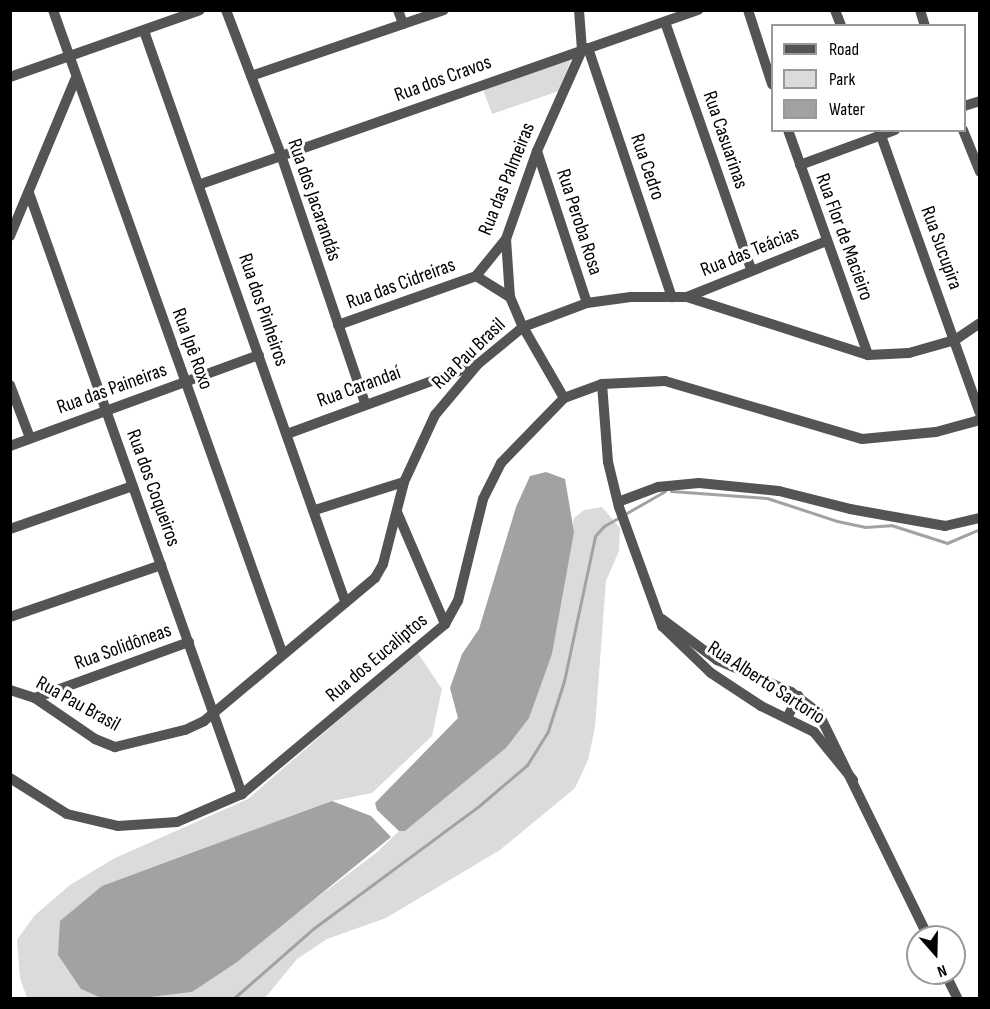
<!DOCTYPE html>
<meta charset="utf-8">
<style>
body{margin:0}
#map{position:relative;width:990px;height:1009px;overflow:hidden;background:#fff;font-family:"Sofia Sans Condensed",sans-serif}
div>[style]{position:absolute}
.green>*{inset:0;background:#dbdbdb}
.water>*{inset:0;background:#a2a2a2}
.stream>*{height:3px;margin:-1.5px;padding:0 1.5px;transform-origin:1.5px;border-radius:1.5px;background:#a2a2a2}
.minor>*{height:10px;margin:-5px;padding:0 5px;transform-origin:5px;border-radius:5px;background:#545454}
span{translate:-50% -50%;white-space:nowrap;text-align:center;line-height:1.15;-webkit-text-stroke:6px #fff;paint-order:stroke}
.street-label{font-size:20px;color:#000}
.frame{position:absolute;inset:0;border:12px solid #000;pointer-events:none}
.legend{position:absolute;left:771px;top:24px;width:195px;height:108px;box-sizing:border-box;background:#fff;border:2px solid #999;margin:0;padding:8px 10px;list-style:none;font-size:18px;color:#000}
.legend li{display:flex;align-items:center;gap:12px;height:30px}
.legend b{width:30px;border:2px solid #999}
.north{position:absolute;left:906px;top:925px;width:60px;height:60px;box-sizing:border-box;background:#fff;border:2px solid #999;border-radius:50%;rotate:160deg;font-size:16px;font-weight:700;line-height:24px;text-align:center;color:#000}
.north::after{content:'';display:block;margin:auto;width:21px;height:27px;background:#000;clip-path:polygon(50% 0,100% 100%,50% 72%,0 100%)}
</style>
<div id="map">
<div class="green">
<div style="clip-path:polygon(573px 54px,559px 91px,492px 114px,482px 87px)"></div>
<div style="clip-path:polygon(602px 507px,620px 528px,619px 551px,606px 581px,595px 727px,588px 760px,575px 788px,500px 850px,386px 918px,327px 939px,297px 959px,265px 998px,143px 998px,192px 992px,376px 853px,399px 831px,405px 831px,506px 748px,552px 654px,574px 518px,584px 510px)"></div>
<div style="clip-path:polygon(417px 652px,442px 689px,432px 736px,372px 793px,332px 801px,81px 989px,101px 998px,27px 998px,20px 978px,17px 940px,34px 916px,70px 885px,115px 858px,248px 799px)"></div>
</div>
<div class="water">
<div style="clip-path:polygon(546px 472px,565px 479px,574px 532px,552px 654px,529px 718px,506px 748px,405px 831px,399px 831px,377px 810px,375px 803px,458px 718px,450px 688px,462px 654px,479px 629px,516px 507px,530px 476px)"></div>
<div style="clip-path:polygon(332px 801px,371px 816px,391px 837px,237px 962px,192px 992px,143px 998px,101px 998px,81px 989px,58px 955px,60px 921px,102px 886px)"></div>
</div>
<div class="stream">
<div style="left:671px;top:491px;width:96px;rotate:4.2deg"></div>
<div style="left:767px;top:498px;width:74px;rotate:18.2deg"></div>
<div style="left:837px;top:521px;width:29px;rotate:12deg"></div>
<div style="left:865px;top:527px;width:26px;rotate:-4deg"></div>
<div style="left:891px;top:525px;width:59px;rotate:17.8deg"></div>
<div style="left:947px;top:543px;width:36px;rotate:-23deg"></div>
<div style="left:234px;top:998px;width:106px;rotate:-41.2deg"></div>
<div style="left:314px;top:928px;width:207px;rotate:-36.5deg"></div>
<div style="left:480px;top:805px;width:62px;rotate:-40.4deg"></div>
<div style="left:527px;top:765px;width:40px;rotate:-58deg"></div>
<div style="left:548px;top:731px;width:52px;rotate:-72.3deg"></div>
<div style="left:564px;top:681px;width:148px;rotate:-77.9deg"></div>
<div style="left:595px;top:536px;width:13px;rotate:-48deg"></div>
<div style="left:604px;top:526px;width:70px;rotate:-29.8deg"></div>
</div>
<div class="minor">
<div style="left:53px;top:10px;width:682px;rotate:70.37deg"></div>
<div style="left:226px;top:10px;width:155px;rotate:69.2deg"></div>
<div style="left:281px;top:155px;width:262px;rotate:71.3deg"></div>
<div style="left:398px;top:10px;width:15px;rotate:70deg"></div>
<div style="left:748px;top:10px;width:78px;rotate:72deg"></div>
<div style="left:835px;top:10px;width:17px;rotate:69deg"></div>
<div style="left:920px;top:10px;width:17px;rotate:73deg"></div>
<div style="left:665px;top:22px;width:262px;rotate:70.8deg"></div>
<div style="left:144px;top:31px;width:604px;rotate:70.58deg"></div>
<div style="left:588px;top:48px;width:263px;rotate:71.4deg"></div>
<div style="left:251px;top:76px;width:204px;rotate:-18.9deg"></div>
<div style="left:10px;top:77px;width:201px;rotate:-19.4deg"></div>
<div style="left:964px;top:106px;width:17px;rotate:-17deg"></div>
<div style="left:788px;top:130px;width:239px;rotate:70.4deg"></div>
<div style="left:879px;top:130px;width:300px;rotate:70.4deg"></div>
<div style="left:963px;top:130px;width:45px;rotate:68deg"></div>
<div style="left:537px;top:151px;width:160px;rotate:71.8deg"></div>
<div style="left:800px;top:165px;width:101px;rotate:-20.2deg"></div>
<div style="left:201px;top:184px;width:527px;rotate:-19.3deg"></div>
<div style="left:29px;top:193px;width:638px;rotate:70.49deg"></div>
<div style="left:10px;top:236px;width:169px;rotate:-67.4deg"></div>
<div style="left:506px;top:239px;width:58px;rotate:86.1deg"></div>
<div style="left:476px;top:276px;width:48px;rotate:-51deg"></div>
<div style="left:506px;top:239px;width:93px;rotate:-70.6deg"></div>
<div style="left:537px;top:151px;width:111px;rotate:-66deg"></div>
<div style="left:582px;top:50px;width:40px;rotate:-94.3deg"></div>
<div style="left:476px;top:276px;width:40px;rotate:32deg"></div>
<div style="left:510px;top:297px;width:33px;rotate:67deg"></div>
<div style="left:523px;top:327px;width:82px;rotate:60deg"></div>
<div style="left:687px;top:297px;width:150px;rotate:-21.9deg"></div>
<div style="left:338px;top:325px;width:146px;rotate:-19.5deg"></div>
<div style="left:602px;top:384px;width:78px;rotate:85.6deg"></div>
<div style="left:608px;top:462px;width:46px;rotate:76.3deg"></div>
<div style="left:619px;top:507px;width:127px;rotate:70.1deg"></div>
<div style="left:662px;top:626px;width:68px;rotate:43.8deg"></div>
<div style="left:711px;top:673px;width:60px;rotate:33.4deg"></div>
<div style="left:761px;top:706px;width:59px;rotate:26.1deg"></div>
<div style="left:814px;top:732px;width:62px;rotate:50.9deg"></div>
<div style="left:10px;top:385px;width:57px;rotate:69.3deg"></div>
<div style="left:287px;top:434px;width:201px;rotate:-20.1deg"></div>
<div style="left:10px;top:446px;width:265px;rotate:-20.1deg"></div>
<div style="left:618px;top:502px;width:43px;rotate:-20.6deg"></div>
<div style="left:658px;top:487px;width:41px;rotate:-5.6deg"></div>
<div style="left:699px;top:483px;width:80px;rotate:5.7deg"></div>
<div style="left:779px;top:491px;width:73px;rotate:14.2deg"></div>
<div style="left:850px;top:509px;width:97px;rotate:10.1deg"></div>
<div style="left:945px;top:526px;width:36px;rotate:-13deg"></div>
<div style="left:315px;top:510px;width:93px;rotate:-17.5deg"></div>
<div style="left:397px;top:512px;width:122px;rotate:66.8deg"></div>
<div style="left:10px;top:529px;width:130px;rotate:-19.3deg"></div>
<div style="left:10px;top:617px;width:160px;rotate:-19deg"></div>
<div style="left:662px;top:619px;width:69px;rotate:36.7deg"></div>
<div style="left:717px;top:660px;width:81px;rotate:23.4deg"></div>
<div style="left:791px;top:692px;width:34px;rotate:37deg"></div>
<div style="left:818px;top:712px;width:250px;rotate:63.9deg"></div>
<div style="left:10px;top:690px;width:26px;rotate:18deg"></div>
<div style="left:35px;top:698px;width:73px;rotate:34.3deg"></div>
<div style="left:95px;top:739px;width:22px;rotate:22deg"></div>
<div style="left:115px;top:747px;width:72px;rotate:-13.7deg"></div>
<div style="left:185px;top:730px;width:21px;rotate:-25deg"></div>
<div style="left:204px;top:721px;width:223px;rotate:-39.9deg"></div>
<div style="left:375px;top:578px;width:16px;rotate:-60deg"></div>
<div style="left:383px;top:564px;width:85px;rotate:-75.6deg"></div>
<div style="left:404px;top:482px;width:74px;rotate:-65.2deg"></div>
<div style="left:435px;top:415px;width:67px;rotate:-49.9deg"></div>
<div style="left:478px;top:364px;width:58px;rotate:-39.4deg"></div>
<div style="left:523px;top:327px;width:68px;rotate:-20.6deg"></div>
<div style="left:587px;top:303px;width:44px;rotate:-7.8deg"></div>
<div style="left:631px;top:297px;width:56px"></div>
<div style="left:687px;top:297px;width:190px;rotate:17.8deg"></div>
<div style="left:868px;top:355px;width:41px;rotate:-2.8deg"></div>
<div style="left:909px;top:353px;width:48px;rotate:-15.8deg"></div>
<div style="left:955px;top:340px;width:30px;rotate:-34deg"></div>
<div style="left:35px;top:698px;width:164px;rotate:-20deg"></div>
<div style="left:787px;top:718px;width:25px;rotate:-63deg"></div>
<div style="left:10px;top:778px;width:67px;rotate:32.3deg"></div>
<div style="left:67px;top:814px;width:52px;rotate:13.2deg"></div>
<div style="left:118px;top:826px;width:59px;rotate:-3.9deg"></div>
<div style="left:177px;top:822px;width:71px;rotate:-23.3deg"></div>
<div style="left:242px;top:794px;width:265px;rotate:-39.9deg"></div>
<div style="left:445px;top:624px;width:26px;rotate:-61deg"></div>
<div style="left:458px;top:601px;width:105px;rotate:-76.2deg"></div>
<div style="left:483px;top:499px;width:40px;rotate:-63.4deg"></div>
<div style="left:501px;top:463px;width:91px;rotate:-45.9deg"></div>
<div style="left:564px;top:398px;width:40px;rotate:-20.2deg"></div>
<div style="left:602px;top:384px;width:63px;rotate:-2.7deg"></div>
<div style="left:665px;top:381px;width:205px;rotate:16.4deg"></div>
<div style="left:862px;top:439px;width:74px;rotate:-5.4deg"></div>
<div style="left:936px;top:432px;width:46px;rotate:-15.3deg"></div>
<div style="left:945px;top:973px;width:28px;rotate:64deg"></div>
</div>
<div class="street-label">
<span style="left:443px;top:79px;rotate:-20deg">Rua dos Cravos</span>
<span style="left:725px;top:140px;rotate:71deg">Rua Casuarinas</span>
<span style="left:647px;top:167px;rotate:71deg">Rua Cedro</span>
<span style="left:507px;top:179px;rotate:-68deg">Rua das Palmeiras</span>
<span style="left:314px;top:200px;rotate:71deg">Rua dos Jacarandás</span>
<span style="left:579px;top:222px;rotate:72deg">Rua Peroba Rosa</span>
<span style="left:844px;top:237px;rotate:70deg">Rua Flor de Macieiro</span>
<span style="left:941px;top:248px;rotate:70deg">Rua Sucupira</span>
<span style="left:750px;top:252px;rotate:-22deg">Rua das Teácias</span>
<span style="left:401px;top:284px;rotate:-20deg">Rua das Cidreiras</span>
<span style="left:263px;top:310px;rotate:71deg">Rua dos Pinheiros</span>
<span style="left:192px;top:349px;rotate:70deg">Rua Ipê Roxo</span>
<span style="left:469px;top:354px;rotate:-44deg">Rua Pau Brasil</span>
<span style="left:359px;top:387px;rotate:-20deg">Rua Carandaí</span>
<span style="left:112px;top:389px;rotate:-20deg">Rua das Paineiras</span>
<span style="left:153px;top:488px;rotate:70deg">Rua dos Coqueiros</span>
<span style="left:123px;top:647px;rotate:-20deg">Rua Solidôneas</span>
<span style="left:377px;top:658px;rotate:-40deg">Rua dos Eucaliptos</span>
<span style="left:766px;top:683px;rotate:33deg">Rua Alberto Sartorio</span>
<span style="left:78px;top:704px;rotate:29deg">Rua Pau Brasil</span>
</div>
<div class="frame"></div>
<ul class="legend">
<li><b style="height:8px;background:#545454"></b>Road</li>
<li><b style="height:16px;background:#dbdbdb"></b>Park</li>
<li><b style="height:16px;background:#a2a2a2"></b>Water</li>
</ul>
<div class="north">N</div>
</div>
